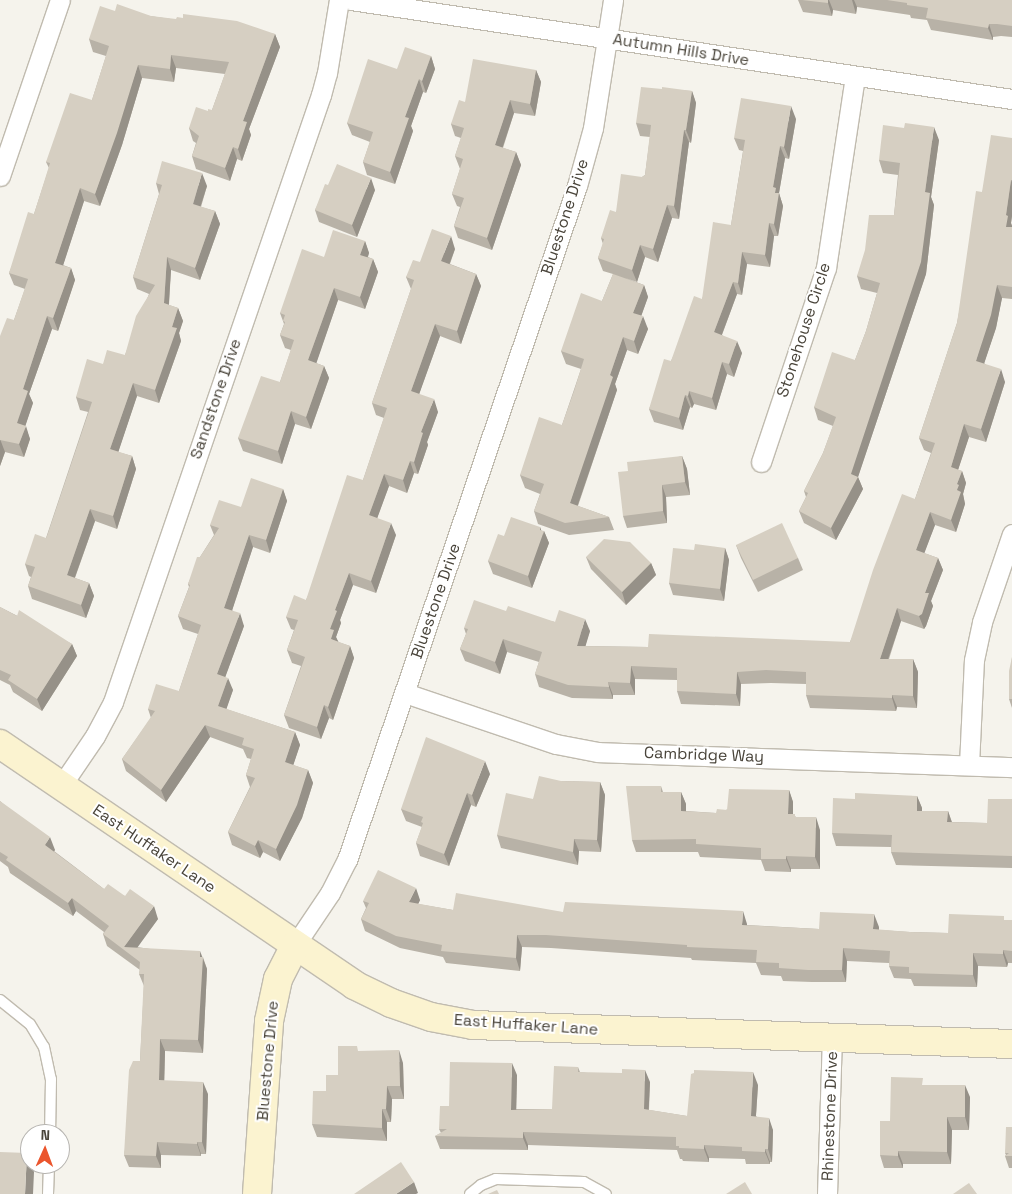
<!DOCTYPE html>
<style>
body{margin:0}
#map{position:relative;width:1012px;height:1194px;overflow:hidden;background:#f5f3ec;font-family:"Space Grotesk",sans-serif}
div>[style]{position:absolute}
.roads{filter:drop-shadow(1px 0 #c0bbaf) drop-shadow(-1px 0 #c0bbaf) drop-shadow(0 1px #c0bbaf) drop-shadow(0 -1px #c0bbaf)}
.lane>*{height:10px;margin:-5px;padding:0 5px;transform-origin:5px;border-radius:5px;background:#fff}
.street>*{height:19px;margin:-9.5px;padding:0 9.5px;transform-origin:9.5px;border-radius:9.5px;background:#fff}
.secondary>*{height:28px;margin:-14px;padding:0 14px;transform-origin:14px;border-radius:14px;background:#fbf3d0}
.wall>*{inset:0;background:#b8b2a7}
.shaded-wall>*{inset:0;background:#969188}
.building>*{inset:0;background:#d6cfc2}
span{translate:-50% -50%;white-space:nowrap;text-align:center;line-height:1.15;-webkit-text-stroke:4px #fff;paint-order:stroke}
.street-label{font-size:16px;color:#49443a}
.north{position:absolute;left:20px;top:1124px;width:50px;height:50px;box-sizing:border-box;background:#fff;border:1px solid #b6b4b0;border-radius:50%;rotate:2deg;font-size:14px;font-weight:700;line-height:20px;text-align:center;color:#49443a}
.north::after{content:'';display:block;margin:auto;width:18px;height:22px;background:#eb552d;clip-path:polygon(50% 0,100% 100%,50% 72%,0 100%)}
</style>
<div id="map">
<div class="roads">
<div class="lane">
<div style="left:0;top:1000px;width:38px;rotate:39deg"></div>
<div style="left:30px;top:1024px;width:27px;rotate:59deg"></div>
<div style="left:44px;top:1047px;width:33px;rotate:78deg"></div>
<div style="left:51px;top:1079px;width:55px;rotate:91deg"></div>
<div style="left:48px;top:1194px;width:30px;rotate:-88deg"></div>
<div style="left:470px;top:1194px;width:14px;rotate:-39deg"></div>
<div style="left:481px;top:1185px;width:16px;rotate:-22deg"></div>
<div style="left:496px;top:1179px;width:88px;rotate:2deg"></div>
<div style="left:584px;top:1182px;width:25px;rotate:29deg"></div>
</div>
<div class="street">
<div style="left:351px;top:0;width:668px;rotate:8.52deg"></div>
<div style="left:0;top:176px;width:186px;rotate:-71.2deg"></div>
<div style="left:761px;top:462px;width:205px;rotate:-71.5deg"></div>
<div style="left:826px;top:268px;width:194px;rotate:-81.4deg"></div>
<div style="left:405px;top:693px;width:159px;rotate:18.7deg"></div>
<div style="left:556px;top:744px;width:43px;rotate:10.8deg"></div>
<div style="left:598px;top:752px;width:414px;rotate:2.1deg"></div>
<div style="left:969px;top:765px;width:105px;rotate:-87.3deg"></div>
<div style="left:974px;top:660px;width:39px;rotate:-78deg"></div>
<div style="left:982px;top:622px;width:93px;rotate:-71.2deg"></div>
<div style="left:61px;top:786px;width:60px;rotate:-55.8deg"></div>
<div style="left:95px;top:736px;width:38px;rotate:-62deg"></div>
<div style="left:113px;top:702px;width:642px;rotate:-71.09deg"></div>
<div style="left:321px;top:95px;width:23px;rotate:-75deg"></div>
<div style="left:327px;top:73px;width:74px;rotate:-80.7deg"></div>
<div style="left:295px;top:945px;width:63px;rotate:-56.1deg"></div>
<div style="left:330px;top:893px;width:37px;rotate:-63deg"></div>
<div style="left:347px;top:860px;width:712px;rotate:-71.16deg"></div>
<div style="left:577px;top:186px;width:60px;rotate:-74.6deg"></div>
<div style="left:593px;top:128px;width:130px;rotate:-81.1deg"></div>
<div style="left:827px;top:1194px;width:156px;rotate:-88.2deg"></div>
</div>
<div class="secondary">
<div style="left:0;top:744px;width:428px;rotate:34.2deg"></div>
<div style="left:354px;top:985px;width:41px;rotate:25.9deg"></div>
<div style="left:391px;top:1003px;width:42px;rotate:19.3deg"></div>
<div style="left:431px;top:1017px;width:43px;rotate:10.8deg"></div>
<div style="left:473px;top:1025px;width:539px;rotate:2.02deg"></div>
<div style="left:257px;top:1194px;width:173px;rotate:-86deg"></div>
<div style="left:269px;top:1021px;width:43px;rotate:-77.9deg"></div>
<div style="left:278px;top:979px;width:38px;rotate:-63deg"></div>
</div>
</div>
<div class="wall">
<div style="clip-path:polygon(798px 0,1012px 0,1012px 37px,1001px 36px,993px 37px,993px 40px,931px 30px,927px 20px,911px 18px,910px 15px,857px 7px,856px 14px,833px 10px,832px 16px,803px 12px)"></div>
<div style="clip-path:polygon(115px 11px,275px 34px,280px 47px,249px 129px,251px 135px,242px 161px,237px 159px,230px 181px,196px 169px,192px 156px,196px 143px,193px 141px,189px 128px,208px 111px,212px 110px,225px 74px,176px 68px,174px 82px,142px 78px,122px 145px,100px 206px,84px 201px,63px 265px,71px 268px,75px 280px,58px 331px,52px 329px,29px 394px,33px 403px,25px 426px,30px 439px,24px 457px,5px 452px,0 466px,0 337px,14px 320px,25px 289px,14px 285px,9px 273px,34px 214px,49px 168px,46px 162px,92px 100px,106px 56px,93px 52px,89px 39px)"></div>
<div style="clip-path:polygon(431px 56px,435px 69px,426px 93px,423px 92px,411px 126px,413px 131px,395px 184px,367px 175px,363px 162px,370px 142px,352px 135px,347px 123px,397px 69px)"></div>
<div style="clip-path:polygon(536px 70px,541px 82px,535px 116px,514px 113px,503px 148px,516px 152px,521px 165px,492px 250px,458px 238px,454px 226px,460px 207px,457px 206px,452px 194px,460px 169px,455px 156px,461px 138px,455px 136px,451px 124px,465px 102px)"></div>
<div style="clip-path:polygon(662px 89px,692px 91px,696px 103px,691px 143px,689px 142px,679px 219px,672px 218px,658px 262px,645px 257px,637px 282px,625px 278px,644px 285px,648px 297px,641px 316px,648px 329px,638px 354px,627px 350px,615px 384px,617px 390px,578px 506px,609px 517px,614px 530px,569px 535px,538px 524px,534px 511px,540px 494px,525px 488px,520px 475px,562px 425px,581px 369px,566px 364px,561px 351px,602px 301px,613px 274px,603px 271px,598px 258px,603px 244px,601px 238px,616px 212px,642px 177px,645px 175px,650px 137px,640px 136px,636px 123px)"></div>
<div style="clip-path:polygon(796px 119px,789px 159px,785px 158px,779px 193px,783px 206px,778px 236px,774px 236px,770px 267px,747px 264px,742px 295px,737px 294px,722px 335px,742px 353px,734px 377px,727px 374px,716px 410px,694px 404px,692px 408px,690px 407px,683px 430px,654px 422px,649px 409px,671px 361px,702px 299px,731px 225px,743px 151px,739px 150px,734px 138px)"></div>
<div style="clip-path:polygon(1012px 138px,1012px 216px,1011px 223px,1012px 226px,1012px 299px,1002px 298px,996px 328px,984px 363px,1005px 382px,986px 442px,969px 437px,958px 470px,962px 471px,966px 483px,963px 494px,965px 504px,956px 532px,935px 525px,924px 553px,938px 558px,943px 570px,931px 601px,933px 606px,926px 626px,924px 629px,901px 621px,889px 659px,913px 659px,918px 672px,917px 708px,897px 707px,896px 711px,810px 708px,806px 695px,806px 684px,771px 683px,741px 684px,740px 706px,681px 704px,677px 691px,677px 680px,635px 679px,635px 695px,613px 695px,613px 699px,572px 698px,539px 687px,535px 674px,539px 662px,507px 652px,500px 674px,465px 661px,460px 649px,466px 634px,464px 628px,506px 611px,555px 622px,590px 631px,585px 646px,648px 647px,850px 642px,915px 499px,931px 453px,924px 450px,919px 438px,957px 323px,982px 192px)"></div>
<div style="clip-path:polygon(939px 140px,931px 197px,934px 205px,926px 274px,858px 477px,863px 489px,836px 540px,804px 523px,799px 511px,806px 497px,804px 491px,823px 453px,833px 426px,818px 420px,814px 407px,855px 360px,866px 331px,877px 293px,861px 289px,857px 276px,894px 215px,898px 175px,883px 173px,879px 160px)"></div>
<div style="clip-path:polygon(156px 183px,207px 186px,201px 207px,215px 211px,220px 224px,200px 280px,171px 270px,169px 305px,178px 308px,183px 321px,179px 333px,181px 341px,159px 403px,137px 396px,118px 452px,132px 456px,136px 469px,117px 529px,95px 521px,75px 578px,89px 583px,94px 596px,86px 618px,32px 599px,28px 586px,31px 577px,29px 576px,25px 564px,46px 538px,88px 412px,80px 410px,76px 397px,103px 364px,125px 355px,149px 294px,137px 289px,133px 277px,159px 194px)"></div>
<div style="clip-path:polygon(328px 185px,375px 190px,357px 237px,319px 222px,315px 210px)"></div>
<div style="clip-path:polygon(365px 241px,369px 253px,368px 257px,373px 259px,378px 272px,365px 309px,338px 300px,316px 363px,324px 366px,329px 378px,311px 429px,295px 424px,282px 464px,243px 451px,238px 438px,280px 382px,291px 350px,285px 348px,280px 335px,284px 324px,280px 313px,324px 257px)"></div>
<div style="clip-path:polygon(455px 249px,450px 264px,476px 274px,481px 286px,461px 344px,440px 336px,419px 394px,438px 412px,427px 442px,428px 445px,418px 474px,414px 473px,407px 493px,389px 486px,377px 518px,396px 535px,376px 593px,353px 585px,340px 620px,341px 623px,336px 637px,338px 642px,350px 646px,354px 658px,333px 720px,329px 718px,321px 739px,289px 728px,284px 715px,301px 666px,292px 663px,287px 650px,294px 630px,291px 629px,286px 617px,306px 600px,363px 480px,384px 418px,376px 415px,372px 403px,411px 289px,406px 277px,420px 262px)"></div>
<div style="clip-path:polygon(682px 456px,687px 469px,690px 495px,666px 497px,667px 523px,627px 528px,623px 516px,628px 471px)"></div>
<div style="clip-path:polygon(283px 489px,287px 501px,270px 553px,253px 547px,232px 610px,244px 626px,225px 677px,233px 690px,226px 709px,295px 732px,300px 745px,293px 765px,308px 770px,313px 783px,302px 818px,280px 861px,263px 852px,260px 858px,232px 845px,228px 832px,250px 787px,246px 775px,251px 759px,247px 758px,243px 749px,210px 737px,166px 802px,126px 771px,122px 759px,151px 718px,148px 709px,179px 691px,198px 634px,183px 629px,178px 616px,189px 587px,188px 584px,200px 557px,214px 535px,210px 525px,241px 507px)"></div>
<div style="clip-path:polygon(540px 527px,541px 531px,544px 531px,549px 543px,532px 588px,493px 574px,488px 561px,504px 536px)"></div>
<div style="clip-path:polygon(736px 545px,798px 558px,803px 570px,758px 592px,741px 558px)"></div>
<div style="clip-path:polygon(725px 548px,729px 560px,724px 601px,673px 595px,669px 583px,694px 550px)"></div>
<div style="clip-path:polygon(586px 557px,651px 563px,656px 575px,626px 605px,591px 569px)"></div>
<div style="clip-path:polygon(0 607px,72px 644px,77px 656px,42px 711px,13px 692px,10px 685px,0 680px)"></div>
<div style="clip-path:polygon(1012px 657px,1012px 708px,1009px 699px)"></div>
<div style="clip-path:polygon(490px 774px,476px 807px,471px 805px,449px 866px,420px 856px,416px 843px,422px 827px,406px 821px,401px 809px)"></div>
<div style="clip-path:polygon(561px 781px,600px 782px,605px 795px,601px 852px,579px 851px,578px 865px,501px 848px,497px 835px,533px 799px)"></div>
<div style="clip-path:polygon(661px 786px,663px 792px,681px 792px,686px 804px,686px 811px,716px 813px,789px 790px,793px 802px,793px 814px,796px 817px,820px 830px,820px 869px,791px 869px,791px 872px,765px 871px,761px 860px,700px 857px,698px 852px,636px 852px,632px 840px)"></div>
<div style="clip-path:polygon(917px 796px,922px 808px,922px 811px,948px 811px,952px 822px,987px 823px,1012px 799px,1012px 868px,896px 865px,891px 852px,891px 847px,836px 846px,832px 833px,855px 799px)"></div>
<div style="clip-path:polygon(0 801px,55px 850px,54px 851px,104px 889px,125px 896px,158px 919px,137px 947px,203px 957px,207px 969px,203px 1053px,165px 1051px,164px 1081px,208px 1094px,206px 1154px,201px 1154px,201px 1156px,161px 1155px,161px 1168px,129px 1167px,124px 1155px,140px 1061px,144px 986px,139px 974px,140px 970px,107px 946px,103px 934px,104px 932px,76px 911px,73px 916px,10px 873px,8px 867px,0 861px)"></div>
<div style="clip-path:polygon(420px 900px,418px 904px,453px 910px,563px 912px,747px 924px,747px 925px,819px 929px,879px 927px,879px 930px,910px 932px,948px 933px,1005px 920px,1012px 920px,1012px 963px,1008px 963px,1007px 967px,978px 966px,977px 987px,914px 986px,911px 979px,894px 978px,889px 966px,889px 963px,847px 961px,846px 982px,812px 982px,783px 981px,781px 976px,761px 975px,756px 963px,692px 960px,691px 958px,551px 948px,522px 947px,520px 971px,446px 963px,443px 957px,400px 948px,365px 931px,361px 919px,366px 908px,363px 901px)"></div>
<div style="clip-path:polygon(359px 1051px,403px 1063px,404px 1099px,392px 1099px,391px 1122px,387px 1122px,387px 1141px,317px 1137px,312px 1124px,326px 1091px,338px 1075px)"></div>
<div style="clip-path:polygon(578px 1067px,580px 1072px,650px 1082px,649px 1110px,687px 1116px,758px 1085px,756px 1116px,773px 1130px,772px 1162px,770px 1162px,770px 1164px,746px 1164px,745px 1159px,709px 1158px,709px 1162px,683px 1161px,682px 1159px,680px 1159px,677px 1150px,528px 1145px,528px 1150px,440px 1149px,435px 1136px,441px 1133px,439px 1129px,449px 1106px,517px 1075px,516px 1109px,552px 1109px)"></div>
<div style="clip-path:polygon(925px 1085px,970px 1097px,969px 1130px,952px 1130px,951px 1164px,903px 1164px,903px 1168px,884px 1168px,880px 1155px,890px 1121px)"></div>
<div style="clip-path:polygon(1012px 1127px,1012px 1168px,1009px 1168px,1005px 1156px,1006px 1155px,1005px 1153px)"></div>
</div>
<div class="shaded-wall">
<div style="clip-path:polygon(828px 0,829px 0,833px 10px,832px 16px,828px 3px)"></div>
<div style="clip-path:polygon(852px 0,854px 0,857px 7px,856px 14px)"></div>
<div style="clip-path:polygon(989px 24px,993px 37px,993px 40px,988px 28px)"></div>
<div style="clip-path:polygon(275px 34px,280px 47px,249px 129px,251px 135px,242px 161px,238px 149px,243px 121px)"></div>
<div style="clip-path:polygon(171px 55px,176px 68px,174px 82px,170px 69px)"></div>
<div style="clip-path:polygon(431px 56px,435px 69px,426px 93px,422px 81px)"></div>
<div style="clip-path:polygon(138px 65px,142px 78px,122px 145px,100px 206px,95px 194px)"></div>
<div style="clip-path:polygon(536px 70px,541px 82px,535px 116px,530px 104px)"></div>
<div style="clip-path:polygon(419px 79px,423px 92px,411px 126px,413px 131px,395px 184px,390px 172px,405px 117px)"></div>
<div style="clip-path:polygon(692px 91px,696px 103px,691px 143px,686px 130px)"></div>
<div style="clip-path:polygon(510px 100px,514px 113px,499px 158px,495px 145px)"></div>
<div style="clip-path:polygon(791px 106px,796px 119px,789px 159px,784px 147px)"></div>
<div style="clip-path:polygon(934px 127px,939px 140px,931px 197px,934px 205px,926px 274px,858px 477px,863px 489px,836px 540px,831px 528px,925px 192px)"></div>
<div style="clip-path:polygon(684px 130px,689px 142px,679px 219px,674px 206px)"></div>
<div style="clip-path:polygon(780px 146px,785px 158px,779px 193px,783px 206px,778px 236px,774px 224px,773px 187px)"></div>
<div style="clip-path:polygon(233px 147px,237px 159px,230px 181px,225px 168px)"></div>
<div style="clip-path:polygon(516px 152px,521px 165px,492px 250px,487px 238px)"></div>
<div style="clip-path:polygon(202px 173px,207px 186px,197px 217px,193px 204px)"></div>
<div style="clip-path:polygon(371px 178px,375px 190px,357px 237px,352px 225px)"></div>
<div style="clip-path:polygon(1011px 180px,1012px 182px,1012px 216px,1011px 223px,1012px 226px,1012px 233px,1006px 227px,1006px 215px)"></div>
<div style="clip-path:polygon(80px 188px,84px 201px,60px 275px,55px 263px)"></div>
<div style="clip-path:polygon(667px 205px,672px 218px,658px 262px,653px 249px)"></div>
<div style="clip-path:polygon(215px 211px,220px 224px,200px 280px,195px 268px)"></div>
<div style="clip-path:polygon(769px 223px,774px 236px,770px 267px,765px 255px)"></div>
<div style="clip-path:polygon(451px 236px,455px 249px,446px 273px,441px 261px)"></div>
<div style="clip-path:polygon(365px 241px,369px 253px,364px 267px,360px 255px)"></div>
<div style="clip-path:polygon(640px 245px,645px 257px,637px 282px,632px 270px)"></div>
<div style="clip-path:polygon(742px 252px,747px 264px,742px 295px,738px 283px)"></div>
<div style="clip-path:polygon(167px 257px,171px 270px,168px 316px,164px 303px)"></div>
<div style="clip-path:polygon(373px 259px,378px 272px,365px 309px,360px 297px)"></div>
<div style="clip-path:polygon(71px 268px,75px 280px,58px 331px,53px 318px)"></div>
<div style="clip-path:polygon(476px 274px,481px 286px,461px 344px,457px 331px)"></div>
<div style="clip-path:polygon(733px 282px,737px 294px,718px 345px,714px 332px)"></div>
<div style="clip-path:polygon(644px 285px,648px 297px,638px 325px,633px 313px)"></div>
<div style="clip-path:polygon(997px 285px,1002px 298px,996px 328px,981px 373px,976px 361px)"></div>
<div style="clip-path:polygon(334px 288px,338px 300px,313px 373px,308px 360px)"></div>
<div style="clip-path:polygon(178px 308px,183px 321px,179px 333px,181px 341px,159px 403px,155px 390px,172px 327px)"></div>
<div style="clip-path:polygon(47px 316px,52px 329px,29px 394px,33px 403px,22px 436px,17px 423px,23px 389px)"></div>
<div style="clip-path:polygon(643px 316px,648px 329px,638px 354px,634px 341px)"></div>
<div style="clip-path:polygon(435px 324px,440px 336px,416px 403px,411px 391px)"></div>
<div style="clip-path:polygon(623px 337px,627px 350px,615px 384px,617px 390px,574px 516px,570px 503px,610px 375px)"></div>
<div style="clip-path:polygon(737px 341px,742px 353px,734px 377px,729px 364px)"></div>
<div style="clip-path:polygon(722px 362px,727px 374px,716px 410px,712px 398px)"></div>
<div style="clip-path:polygon(324px 366px,329px 378px,311px 429px,306px 417px)"></div>
<div style="clip-path:polygon(1001px 369px,1005px 382px,986px 442px,981px 429px)"></div>
<div style="clip-path:polygon(133px 383px,137px 396px,115px 462px,110px 449px)"></div>
<div style="clip-path:polygon(689px 391px,694px 404px,692px 408px,688px 396px)"></div>
<div style="clip-path:polygon(685px 395px,690px 407px,683px 430px,679px 418px)"></div>
<div style="clip-path:polygon(434px 399px,438px 412px,427px 442px,428px 445px,418px 474px,414px 462px,421px 432px)"></div>
<div style="clip-path:polygon(291px 411px,295px 424px,282px 464px,278px 451px)"></div>
<div style="clip-path:polygon(964px 424px,969px 437px,955px 479px,951px 467px)"></div>
<div style="clip-path:polygon(26px 426px,30px 439px,24px 457px,19px 444px)"></div>
<div style="clip-path:polygon(0 439px,5px 452px,0 466px)"></div>
<div style="clip-path:polygon(132px 456px,136px 469px,117px 529px,113px 516px)"></div>
<div style="clip-path:polygon(682px 456px,687px 469px,690px 495px,685px 482px)"></div>
<div style="clip-path:polygon(410px 461px,414px 473px,407px 493px,403px 480px)"></div>
<div style="clip-path:polygon(962px 471px,966px 483px,963px 494px,965px 504px,956px 532px,951px 520px,957px 490px,957px 484px)"></div>
<div style="clip-path:polygon(384px 474px,389px 486px,374px 527px,369px 515px)"></div>
<div style="clip-path:polygon(662px 485px,666px 497px,667px 523px,663px 511px)"></div>
<div style="clip-path:polygon(283px 489px,287px 501px,270px 553px,266px 540px)"></div>
<div style="clip-path:polygon(90px 509px,95px 521px,71px 588px,67px 575px)"></div>
<div style="clip-path:polygon(930px 512px,935px 525px,921px 562px,916px 550px)"></div>
<div style="clip-path:polygon(391px 523px,396px 535px,376px 593px,371px 581px)"></div>
<div style="clip-path:polygon(540px 527px,543px 535px,544px 531px,549px 543px,532px 588px,528px 576px,540px 530px)"></div>
<div style="clip-path:polygon(249px 535px,253px 547px,229px 620px,224px 608px)"></div>
<div style="clip-path:polygon(725px 548px,729px 560px,724px 601px,720px 589px)"></div>
<div style="clip-path:polygon(938px 558px,943px 570px,931px 601px,933px 606px,926px 626px,924px 629px,919px 616px,925px 593px)"></div>
<div style="clip-path:polygon(651px 563px,656px 575px,626px 605px,622px 592px)"></div>
<div style="clip-path:polygon(349px 573px,353px 585px,340px 620px,341px 623px,336px 637px,339px 643px,331px 639px,330px 629px,335px 610px)"></div>
<div style="clip-path:polygon(89px 583px,94px 596px,86px 618px,81px 605px)"></div>
<div style="clip-path:polygon(897px 608px,901px 621px,884px 671px,880px 659px)"></div>
<div style="clip-path:polygon(240px 613px,244px 626px,222px 686px,217px 674px)"></div>
<div style="clip-path:polygon(585px 619px,590px 631px,582px 658px,577px 646px)"></div>
<div style="clip-path:polygon(503px 639px,507px 652px,500px 674px,495px 662px)"></div>
<div style="clip-path:polygon(72px 644px,77px 656px,42px 711px,37px 699px)"></div>
<div style="clip-path:polygon(350px 646px,354px 658px,333px 720px,328px 707px)"></div>
<div style="clip-path:polygon(913px 659px,918px 672px,917px 708px,913px 696px)"></div>
<div style="clip-path:polygon(631px 666px,635px 679px,635px 695px,630px 683px)"></div>
<div style="clip-path:polygon(737px 672px,741px 684px,740px 706px,736px 694px)"></div>
<div style="clip-path:polygon(228px 678px,233px 690px,223px 719px,218px 706px)"></div>
<div style="clip-path:polygon(608px 682px,613px 695px,613px 699px,609px 687px)"></div>
<div style="clip-path:polygon(892px 695px,897px 707px,896px 711px,892px 698px)"></div>
<div style="clip-path:polygon(324px 705px,329px 718px,321px 739px,317px 727px)"></div>
<div style="clip-path:polygon(205px 725px,210px 737px,166px 802px,161px 790px)"></div>
<div style="clip-path:polygon(295px 732px,300px 745px,290px 775px,285px 762px)"></div>
<div style="clip-path:polygon(485px 761px,490px 774px,476px 807px,472px 795px)"></div>
<div style="clip-path:polygon(308px 770px,313px 783px,302px 818px,280px 861px,276px 849px)"></div>
<div style="clip-path:polygon(600px 782px,605px 795px,601px 852px,597px 840px)"></div>
<div style="clip-path:polygon(789px 790px,793px 802px,793px 827px,788px 814px)"></div>
<div style="clip-path:polygon(681px 792px,686px 804px,686px 823px,681px 811px)"></div>
<div style="clip-path:polygon(467px 793px,471px 805px,449px 866px,444px 854px)"></div>
<div style="clip-path:polygon(917px 796px,922px 808px,922px 823px,917px 811px)"></div>
<div style="clip-path:polygon(948px 811px,952px 823px,947px 822px)"></div>
<div style="clip-path:polygon(816px 817px,820px 830px,820px 869px,815px 857px)"></div>
<div style="clip-path:polygon(50px 837px,55px 850px,50px 857px,45px 845px)"></div>
<div style="clip-path:polygon(574px 839px,579px 851px,578px 865px,573px 852px)"></div>
<div style="clip-path:polygon(258px 840px,263px 852px,260px 858px,255px 846px)"></div>
<div style="clip-path:polygon(786px 856px,791px 869px,791px 872px,786px 859px)"></div>
<div style="clip-path:polygon(416px 888px,420px 900px,413px 915px,409px 902px)"></div>
<div style="clip-path:polygon(72px 898px,76px 911px,73px 916px,68px 903px)"></div>
<div style="clip-path:polygon(154px 906px,158px 919px,132px 955px,124px 947px)"></div>
<div style="clip-path:polygon(743px 911px,747px 924px,747px 937px,742px 925px)"></div>
<div style="clip-path:polygon(874px 914px,879px 927px,878px 942px,873px 929px)"></div>
<div style="clip-path:polygon(517px 935px,522px 947px,520px 971px,516px 958px)"></div>
<div style="clip-path:polygon(843px 948px,847px 961px,846px 982px,842px 970px)"></div>
<div style="clip-path:polygon(1003px 950px,1008px 963px,1007px 967px,1003px 954px)"></div>
<div style="clip-path:polygon(200px 951px,207px 969px,203px 1053px,198px 1040px)"></div>
<div style="clip-path:polygon(973px 953px,978px 966px,977px 987px,973px 975px)"></div>
<div style="clip-path:polygon(160px 1039px,165px 1051px,164px 1093px,159px 1080px)"></div>
<div style="clip-path:polygon(399px 1050px,403px 1063px,404px 1099px,400px 1086px)"></div>
<div style="clip-path:polygon(512px 1063px,517px 1075px,516px 1122px,511px 1110px)"></div>
<div style="clip-path:polygon(645px 1070px,650px 1082px,648px 1122px,644px 1109px)"></div>
<div style="clip-path:polygon(753px 1072px,758px 1085px,755px 1129px,751px 1116px)"></div>
<div style="clip-path:polygon(203px 1082px,208px 1094px,206px 1154px,202px 1142px)"></div>
<div style="clip-path:polygon(965px 1085px,970px 1097px,969px 1130px,965px 1117px)"></div>
<div style="clip-path:polygon(387px 1086px,392px 1099px,391px 1122px,386px 1109px)"></div>
<div style="clip-path:polygon(382px 1109px,387px 1122px,387px 1141px,382px 1128px)"></div>
<div style="clip-path:polygon(947px 1117px,952px 1130px,951px 1164px,947px 1152px)"></div>
<div style="clip-path:polygon(769px 1118px,773px 1130px,772px 1162px,768px 1149px)"></div>
<div style="clip-path:polygon(523px 1132px,528px 1145px,528px 1150px,523px 1138px)"></div>
<div style="clip-path:polygon(157px 1142px,161px 1155px,161px 1168px,156px 1156px)"></div>
<div style="clip-path:polygon(197px 1142px,201px 1154px,201px 1156px,197px 1144px)"></div>
<div style="clip-path:polygon(704px 1145px,709px 1158px,709px 1162px,704px 1149px)"></div>
<div style="clip-path:polygon(765px 1149px,770px 1162px,770px 1164px,765px 1152px)"></div>
<div style="clip-path:polygon(898px 1151px,903px 1164px,903px 1168px,898px 1156px)"></div>
<div style="clip-path:polygon(27px 1153px,30px 1160px,30px 1164px,31px 1164px,34px 1172px,33px 1194px,25px 1194px)"></div>
<div style="clip-path:polygon(414px 1182px,418px 1193px,416px 1194px,396px 1194px)"></div>
</div>
<div class="building">
<div style="clip-path:polygon(802px 0,828px 0,828px 3px)"></div>
<div style="clip-path:polygon(887px 0,1012px 0,1012px 26px,997px 24px,989px 24px,988px 28px,926px 18px,928px 8px,907px 5px,907px 3px)"></div>
<div style="clip-path:polygon(117px 4px,151px 16px,176px 19px,177px 17px,183px 18px,183px 14px,237px 21px,275px 34px,243px 121px,247px 122px,238px 149px,233px 147px,225px 168px,192px 156px,199px 136px,189px 128px,196px 107px,208px 111px,208px 109px,212px 110px,229px 62px,171px 55px,170px 69px,138px 65px,117px 133px,95px 194px,80px 188px,55px 263px,71px 268px,53px 318px,47px 316px,23px 389px,28px 391px,17px 423px,26px 426px,19px 444px,0 440px,0 336px,7px 318px,14px 320px,28px 279px,9px 273px,28px 212px,34px 214px,50px 163px,46px 162px,70px 93px,92px 100px,109px 46px,89px 39px,100px 6px,115px 11px)"></div>
<div style="clip-path:polygon(405px 47px,431px 56px,422px 81px,419px 79px,405px 117px,409px 118px,390px 172px,363px 162px,373px 132px,347px 123px,368px 59px,397px 69px)"></div>
<div style="clip-path:polygon(473px 59px,536px 70px,530px 104px,510px 100px,495px 145px,516px 152px,487px 238px,454px 226px,464px 198px,452px 194px,463px 159px,455px 156px,464px 128px,451px 124px,459px 100px,465px 102px)"></div>
<div style="clip-path:polygon(641px 87px,662px 89px,662px 87px,692px 91px,686px 130px,684px 130px,674px 206px,667px 205px,653px 249px,640px 245px,632px 270px,598px 258px,604px 239px,601px 238px,610px 210px,616px 212px,621px 174px,642px 177px,645px 175px,651px 125px,636px 123px)"></div>
<div style="clip-path:polygon(741px 98px,791px 106px,784px 147px,780px 146px,773px 187px,776px 188px,775px 193px,779px 193px,774px 224px,769px 223px,765px 255px,742px 252px,738px 283px,733px 282px,714px 332px,737px 341px,729px 364px,722px 362px,712px 398px,689px 391px,688px 396px,685px 395px,679px 418px,649px 409px,664px 359px,671px 361px,694px 296px,702px 299px,713px 222px,731px 225px,745px 140px,734px 138px)"></div>
<div style="clip-path:polygon(905px 123px,934px 127px,925px 192px,930px 193px,921px 262px,851px 474px,858px 477px,831px 528px,799px 511px,808px 493px,804px 491px,823px 453px,836px 417px,814px 407px,832px 352px,855px 360px,866px 331px,880px 283px,857px 276px,865px 250px,869px 215px,894px 215px,900px 163px,879px 160px,883px 125px,904px 128px)"></div>
<div style="clip-path:polygon(991px 135px,1012px 138px,1012px 180px,1011px 180px,1006px 215px,1008px 216px,1006px 227px,1012px 227px,1012px 287px,997px 285px,991px 315px,976px 361px,1001px 369px,981px 429px,964px 424px,951px 467px,962px 471px,957px 484px,959px 485px,957px 490px,961px 492px,951px 520px,930px 512px,916px 550px,938px 558px,925px 593px,929px 593px,922px 614px,919px 616px,897px 608px,880px 659px,913px 659px,913px 696px,892px 695px,892px 698px,806px 695px,806px 672px,766px 670px,737px 672px,736px 694px,677px 691px,677px 668px,631px 666px,630px 683px,608px 682px,609px 687px,568px 685px,535px 674px,542px 652px,503px 639px,495px 662px,460px 649px,468px 629px,464px 628px,474px 600px,506px 611px,508px 606px,555px 622px,559px 610px,585px 619px,577px 646px,648px 647px,649px 634px,850px 642px,873px 570px,902px 494px,915px 499px,935px 443px,919px 438px,957px 323px,976px 191px,982px 192px)"></div>
<div style="clip-path:polygon(162px 161px,202px 173px,193px 204px,215px 211px,195px 268px,167px 257px,164px 303px,178px 308px,172px 327px,177px 328px,155px 390px,133px 383px,110px 449px,132px 456px,113px 516px,90px 509px,67px 575px,89px 583px,81px 605px,28px 586px,35px 567px,25px 564px,35px 534px,46px 538px,47px 536px,92px 402px,76px 397px,87px 359px,103px 364px,107px 350px,125px 355px,136px 316px,155px 285px,133px 277px,162px 185px,156px 183px)"></div>
<div style="clip-path:polygon(337px 164px,371px 178px,352px 225px,315px 210px,325px 184px,328px 185px)"></div>
<div style="clip-path:polygon(432px 229px,451px 236px,441px 261px,476px 274px,457px 331px,435px 324px,411px 391px,434px 399px,421px 432px,423px 433px,414px 462px,410px 461px,403px 480px,384px 474px,369px 515px,391px 523px,371px 581px,349px 573px,335px 610px,337px 611px,330px 629px,334px 630px,331px 639px,350px 646px,328px 707px,324px 705px,317px 727px,284px 715px,305px 657px,287px 650px,298px 620px,286px 617px,294px 595px,306px 600px,347px 475px,363px 480px,387px 408px,372px 403px,414px 280px,406px 277px,413px 260px,420px 262px)"></div>
<div style="clip-path:polygon(333px 230px,365px 241px,360px 255px,373px 259px,360px 297px,334px 288px,308px 360px,324px 366px,306px 417px,291px 411px,278px 451px,238px 438px,261px 376px,280px 382px,294px 340px,280px 335px,285px 322px,283px 321px,285px 315px,280px 313px,302px 249px,324px 257px)"></div>
<div style="clip-path:polygon(613px 274px,644px 285px,633px 313px,643px 316px,634px 341px,623px 337px,610px 375px,613px 377px,570px 503px,609px 517px,565px 523px,534px 511px,544px 484px,520px 475px,539px 417px,562px 425px,574px 391px,584px 359px,561px 351px,581px 293px,602px 301px)"></div>
<div style="clip-path:polygon(682px 456px,685px 482px,662px 485px,663px 511px,623px 516px,618px 472px,628px 471px,627px 462px)"></div>
<div style="clip-path:polygon(251px 478px,283px 489px,266px 540px,249px 535px,224px 608px,240px 613px,217px 674px,228px 678px,218px 706px,295px 732px,285px 762px,308px 770px,297px 805px,276px 849px,258px 840px,255px 846px,228px 832px,255px 778px,246px 775px,254px 749px,242px 745px,244px 738px,205px 725px,161px 790px,122px 759px,155px 711px,148px 709px,156px 684px,179px 691px,201px 625px,178px 616px,190px 585px,188px 584px,197px 557px,200px 557px,219px 528px,210px 525px,219px 500px,241px 507px)"></div>
<div style="clip-path:polygon(511px 517px,540px 527px,540px 530px,544px 531px,528px 576px,488px 561px,498px 534px,504px 536px)"></div>
<div style="clip-path:polygon(782px 523px,798px 558px,753px 580px,736px 545px)"></div>
<div style="clip-path:polygon(604px 539px,630px 542px,651px 563px,622px 592px,586px 557px)"></div>
<div style="clip-path:polygon(695px 544px,725px 548px,720px 589px,669px 583px,673px 548px,694px 550px)"></div>
<div style="clip-path:polygon(0 607px,17px 616px,19px 610px,72px 644px,37px 699px,8px 680px,11px 675px,0 670px)"></div>
<div style="clip-path:polygon(1012px 657px,1012px 699px,1009px 699px,1009px 671px)"></div>
<div style="clip-path:polygon(426px 737px,485px 761px,472px 795px,467px 793px,444px 854px,416px 843px,423px 823px,421px 822px,423px 817px,401px 809px)"></div>
<div style="clip-path:polygon(539px 776px,561px 781px,600px 782px,597px 840px,574px 839px,573px 852px,497px 835px,506px 793px,533px 799px)"></div>
<div style="clip-path:polygon(626px 786px,661px 786px,661px 792px,681px 792px,681px 811px,716px 813px,717px 809px,727px 810px,729px 789px,789px 790px,788px 814px,795px 814px,795px 817px,816px 817px,815px 857px,786px 856px,786px 859px,761px 859px,761px 848px,696px 844px,696px 839px,632px 840px)"></div>
<div style="clip-path:polygon(855px 793px,917px 796px,917px 811px,948px 811px,947px 822px,987px 823px,988px 799px,1012px 799px,1012px 856px,891px 852px,892px 835px,832px 833px,833px 798px,855px 799px)"></div>
<div style="clip-path:polygon(0 801px,50px 837px,45px 845px,104px 889px,108px 884px,125px 896px,130px 889px,154px 906px,124px 947px,200px 951px,200px 957px,203px 957px,198px 1040px,160px 1039px,159px 1080px,203px 1082px,202px 1142px,197px 1142px,197px 1144px,157px 1142px,156px 1156px,124px 1155px,129px 1070px,133px 1061px,140px 1061px,144px 974px,139px 974px,140px 962px,103px 934px,109px 926px,72px 898px,68px 903px,6px 860px,8px 857px,0 852px)"></div>
<div style="clip-path:polygon(378px 870px,416px 888px,409px 902px,453px 910px,456px 893px,563px 912px,565px 902px,743px 911px,742px 925px,819px 929px,820px 912px,874px 914px,873px 929px,910px 932px,948px 933px,949px 914px,1004px 916px,1004px 920px,1012px 920px,1012px 951px,1003px 950px,1003px 954px,973px 953px,973px 975px,909px 973px,909px 967px,889px 966px,890px 951px,843px 948px,842px 970px,808px 970px,779px 968px,779px 963px,756px 962px,757px 950px,687px 947px,687px 945px,546px 935px,517px 935px,516px 958px,441px 951px,442px 945px,396px 936px,361px 919px,369px 903px,363px 901px)"></div>
<div style="clip-path:polygon(338px 1046px,357px 1046px,358px 1051px,399px 1050px,400px 1086px,387px 1086px,386px 1109px,382px 1109px,382px 1128px,312px 1124px,313px 1091px,326px 1091px,326px 1075px,338px 1075px)"></div>
<div style="clip-path:polygon(450px 1062px,512px 1063px,511px 1110px,552px 1109px,554px 1066px,578px 1067px,578px 1072px,622px 1073px,622px 1069px,645px 1070px,644px 1109px,687px 1116px,691px 1074px,694px 1073px,694px 1070px,753px 1072px,751px 1116px,769px 1118px,768px 1149px,765px 1149px,765px 1152px,742px 1151px,742px 1147px,704px 1145px,704px 1149px,679px 1148px,679px 1146px,676px 1146px,676px 1137px,523px 1132px,523px 1138px,435px 1136px,447px 1129px,439px 1129px,440px 1106px,449px 1106px)"></div>
<div style="clip-path:polygon(891px 1077px,923px 1078px,922px 1085px,965px 1085px,965px 1117px,947px 1117px,947px 1152px,898px 1151px,898px 1156px,880px 1155px,880px 1121px,890px 1121px)"></div>
<div style="clip-path:polygon(1006px 1127px,1012px 1127px,1012px 1156px,1005px 1156px,1009px 1153px,1005px 1153px)"></div>
<div style="clip-path:polygon(0 1152px,27px 1153px,25px 1194px,0 1194px)"></div>
<div style="clip-path:polygon(401px 1162px,414px 1182px,396px 1194px,354px 1194px)"></div>
<div style="clip-path:polygon(745px 1182px,752px 1194px,726px 1194px)"></div>
<div style="clip-path:polygon(969px 1183px,977px 1194px,953px 1194px)"></div>
<div style="clip-path:polygon(497px 1190px,499px 1194px,488px 1194px)"></div>
</div>
<div class="street-label">
<span style="left:681px;top:50px;rotate:9deg">Autumn Hills Drive</span>
<span style="left:565px;top:217px;rotate:-72deg">Bluestone Drive</span>
<span style="left:804px;top:330px;rotate:-72deg">Stonehouse Circle</span>
<span style="left:216px;top:399px;rotate:-71deg">Sandstone Drive</span>
<span style="left:436px;top:601px;rotate:-71deg">Bluestone Drive</span>
<span style="left:704px;top:755px;rotate:2deg">Cambridge Way</span>
<span style="left:154px;top:849px;rotate:34deg">East Huffaker Lane</span>
<span style="left:526px;top:1025px;rotate:4deg">East Huffaker Lane</span>
<span style="left:268px;top:1061px;rotate:-85deg">Bluestone Drive</span>
<span style="left:830px;top:1116px;rotate:-88deg">Rhinestone Drive</span>
</div>
<div class="north">N</div>
</div>
